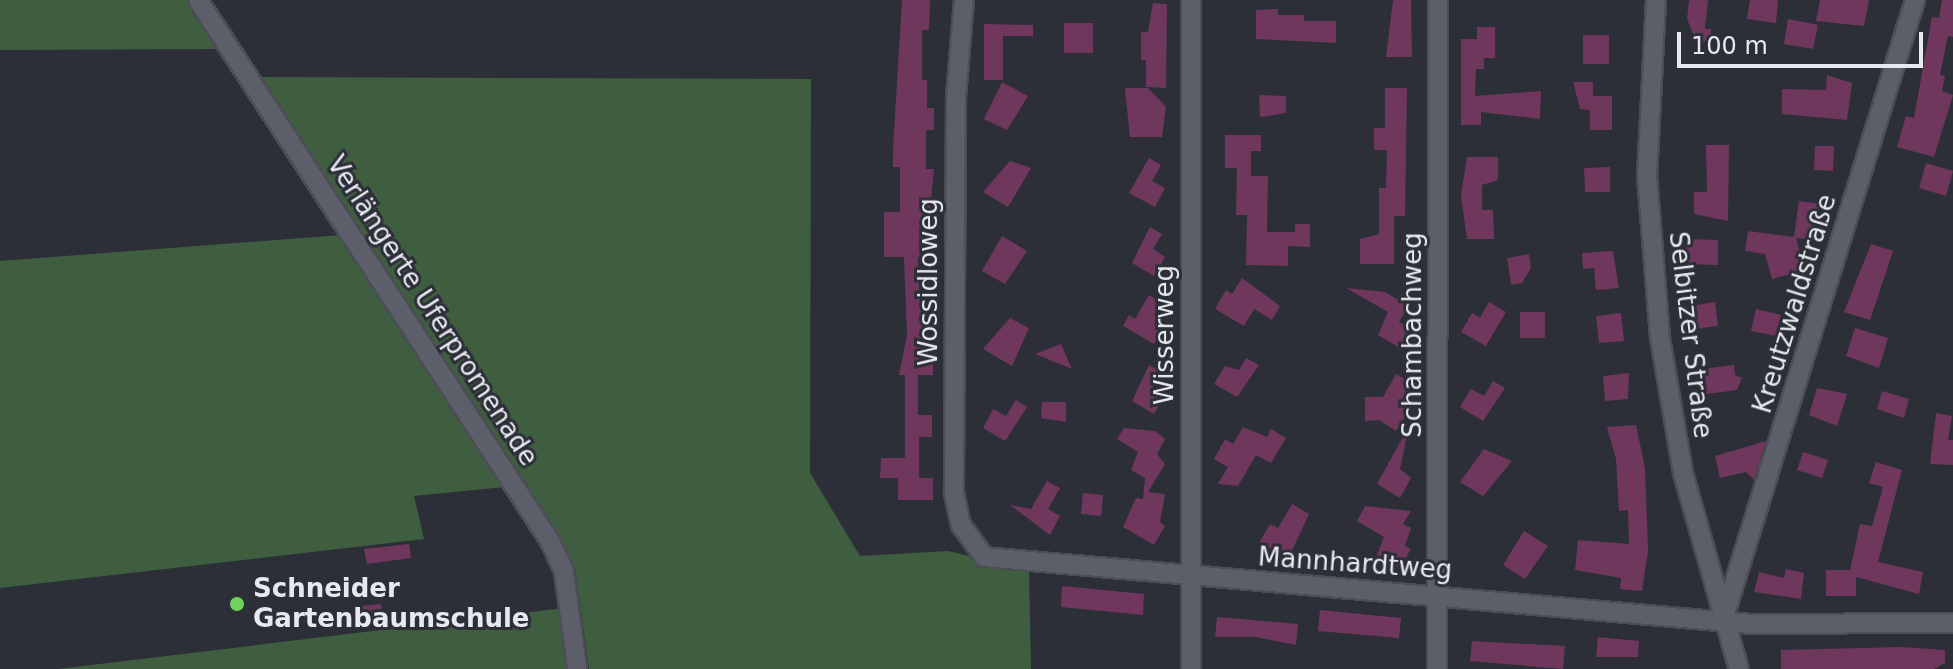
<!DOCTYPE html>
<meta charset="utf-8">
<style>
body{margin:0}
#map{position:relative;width:1953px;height:669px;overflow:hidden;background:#2c2f38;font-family:"DejaVu Sans",sans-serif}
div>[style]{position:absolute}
.green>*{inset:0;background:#3f5e40}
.building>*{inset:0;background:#6f375c}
.roads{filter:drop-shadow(2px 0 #4c4e55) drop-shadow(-2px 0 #4c4e55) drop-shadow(0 2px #4c4e55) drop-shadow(0 -2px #4c4e55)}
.minor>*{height:18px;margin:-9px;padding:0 9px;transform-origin:9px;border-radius:9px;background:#5c5e69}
.dots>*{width:22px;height:22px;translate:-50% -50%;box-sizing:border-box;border:4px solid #2c2f38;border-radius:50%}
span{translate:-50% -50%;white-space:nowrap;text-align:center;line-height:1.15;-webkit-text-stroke:6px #2c2f38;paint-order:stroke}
.street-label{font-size:26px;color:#e8e9f0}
.poi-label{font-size:26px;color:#e8e9f0;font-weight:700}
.left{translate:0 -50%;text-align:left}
.scale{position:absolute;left:1677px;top:32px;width:246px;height:36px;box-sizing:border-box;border:4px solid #e8e9f0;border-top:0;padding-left:10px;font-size:24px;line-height:28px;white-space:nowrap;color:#e8e9f0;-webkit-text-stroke:6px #2c2f38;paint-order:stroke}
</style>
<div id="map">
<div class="green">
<div style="clip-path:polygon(0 0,188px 0,219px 49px,0 50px)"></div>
<div style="clip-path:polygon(260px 77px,811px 79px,810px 473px,860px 556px,948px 551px,1029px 570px,1031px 669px,589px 669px,575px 568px)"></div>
<div style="clip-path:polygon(341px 235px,504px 487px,414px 496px,424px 539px,0 588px,0 261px)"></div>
<div style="clip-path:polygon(564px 608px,574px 669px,58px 669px)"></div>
</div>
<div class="building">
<div style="clip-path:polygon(902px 0,930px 0,929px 30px,922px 30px,922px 80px,927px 80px,927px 108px,934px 108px,934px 130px,926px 130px,926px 169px,934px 169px,928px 231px,934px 231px,934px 257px,918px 257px,919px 292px,933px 292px,933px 314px,925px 314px,924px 353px,933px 353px,933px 375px,918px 375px,918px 415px,932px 415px,932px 437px,919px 437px,919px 478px,933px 478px,933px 500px,898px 500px,898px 478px,880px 478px,881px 458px,905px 458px,905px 375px,899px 375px,907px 335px,904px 257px,884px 257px,884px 212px,900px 212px,900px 167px,893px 167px,893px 149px)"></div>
<div style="clip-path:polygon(1393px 0,1411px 0,1412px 57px,1386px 57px)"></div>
<div style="clip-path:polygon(1689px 0,1708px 0,1705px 29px,1711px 29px,1711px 42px,1703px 42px,1702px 55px,1687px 19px)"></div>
<div style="clip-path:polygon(1750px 0,1778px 0,1776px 23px,1747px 19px)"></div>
<div style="clip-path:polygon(1820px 0,1869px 0,1864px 26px,1816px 21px)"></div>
<div style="clip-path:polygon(1942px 0,1953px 0,1953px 37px,1948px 36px,1940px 75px,1945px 76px,1942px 91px,1953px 95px,1934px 157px,1897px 147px,1906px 116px,1914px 118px,1932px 17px,1939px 18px)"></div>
<div style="clip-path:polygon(1153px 3px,1167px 4px,1166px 88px,1146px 87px,1146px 60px,1141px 60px,1141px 32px,1148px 32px)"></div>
<div style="clip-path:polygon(1278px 9px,1278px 15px,1304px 15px,1304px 21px,1336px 21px,1336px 43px,1256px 39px,1256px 10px)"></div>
<div style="clip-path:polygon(1788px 19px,1818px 25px,1813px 49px,1784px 44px)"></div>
<div style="clip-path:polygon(1064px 23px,1093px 23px,1093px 53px,1064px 53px)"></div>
<div style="clip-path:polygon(984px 24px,1033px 25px,1033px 36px,1003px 36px,1003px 80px,984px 80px)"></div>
<div style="clip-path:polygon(1477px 27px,1495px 27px,1495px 58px,1484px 58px,1484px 69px,1476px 69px,1475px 96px,1541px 91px,1540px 119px,1481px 112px,1481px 125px,1461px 125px,1461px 39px,1477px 39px)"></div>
<div style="clip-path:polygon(1583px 35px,1609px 35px,1609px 64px,1583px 64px)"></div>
<div style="clip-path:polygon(1827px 75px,1852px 83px,1847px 120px,1782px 114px,1782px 89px,1826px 90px)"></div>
<div style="clip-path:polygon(1002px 82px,1028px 96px,1007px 130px,984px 119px)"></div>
<div style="clip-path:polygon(1573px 82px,1593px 82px,1593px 96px,1612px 96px,1612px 130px,1590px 130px,1590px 110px,1580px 109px)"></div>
<div style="clip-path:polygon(1125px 88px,1148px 88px,1166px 107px,1162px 137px,1130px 137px)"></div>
<div style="clip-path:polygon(1385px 88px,1407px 88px,1405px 216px,1394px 216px,1394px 264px,1360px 264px,1360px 239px,1379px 234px,1379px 188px,1386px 188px,1387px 150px,1374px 150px,1374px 128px,1385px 128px)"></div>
<div style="clip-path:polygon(1259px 95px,1286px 96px,1286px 113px,1260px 117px)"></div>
<div style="clip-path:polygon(1225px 135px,1261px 135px,1261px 151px,1251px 151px,1251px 176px,1268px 176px,1267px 232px,1295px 232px,1295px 224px,1310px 224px,1310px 247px,1288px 246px,1288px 266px,1246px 265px,1247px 215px,1236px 215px,1237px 168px,1225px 168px)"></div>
<div style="clip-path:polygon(1706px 145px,1729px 145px,1728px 221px,1694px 214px,1694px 192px,1707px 192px)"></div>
<div style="clip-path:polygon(1815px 146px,1834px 146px,1833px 171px,1814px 170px)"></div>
<div style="clip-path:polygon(1467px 157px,1498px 157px,1498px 180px,1482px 185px,1482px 210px,1493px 210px,1494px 239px,1467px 239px,1461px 196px)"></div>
<div style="clip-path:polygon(1149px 158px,1161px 165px,1152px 181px,1165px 188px,1155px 207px,1129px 193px)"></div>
<div style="clip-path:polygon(1010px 161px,1031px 168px,1008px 207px,983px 192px)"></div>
<div style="clip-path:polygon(1926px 163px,1953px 171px,1946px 196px,1919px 188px)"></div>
<div style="clip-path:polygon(1610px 167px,1610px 192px,1585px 192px,1584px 168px)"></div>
<div style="clip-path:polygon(1799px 201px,1821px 204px,1815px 240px,1796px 238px,1805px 270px,1772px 279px,1765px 254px,1745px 251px,1748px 231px,1794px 237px)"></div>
<div style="clip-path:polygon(1150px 227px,1162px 234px,1153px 249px,1165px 257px,1154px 276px,1132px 263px)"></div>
<div style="clip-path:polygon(1002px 236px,1027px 251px,1005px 284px,982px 271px)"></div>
<div style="clip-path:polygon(1687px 239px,1718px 240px,1718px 265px,1686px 264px)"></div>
<div style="clip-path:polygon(1871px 244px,1893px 251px,1870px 320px,1844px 312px)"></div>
<div style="clip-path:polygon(1613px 251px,1619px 288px,1596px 290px,1594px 268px,1583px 269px,1582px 253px)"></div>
<div style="clip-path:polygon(1529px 254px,1531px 268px,1522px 283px,1511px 285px,1507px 258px)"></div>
<div style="clip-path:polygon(1242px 278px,1280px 306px,1272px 320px,1254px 309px,1244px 326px,1215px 309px,1226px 290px,1232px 294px)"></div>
<div style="clip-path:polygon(1346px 288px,1385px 292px,1408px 306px,1399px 322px,1412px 329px,1400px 348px,1378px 335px,1388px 312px)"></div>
<div style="clip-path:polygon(1149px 295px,1161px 302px,1154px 315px,1164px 325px,1154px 344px,1123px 326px,1129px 315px,1135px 319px)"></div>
<div style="clip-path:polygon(1489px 302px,1506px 312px,1486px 346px,1461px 332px,1472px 313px,1480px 318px)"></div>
<div style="clip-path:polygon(1715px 302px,1718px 326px,1693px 329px,1691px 306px)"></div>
<div style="clip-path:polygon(1756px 309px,1781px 315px,1776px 336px,1751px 331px)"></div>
<div style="clip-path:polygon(1520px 312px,1545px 312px,1545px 338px,1520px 338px)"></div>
<div style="clip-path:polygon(1621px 313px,1624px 341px,1599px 343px,1596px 316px)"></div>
<div style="clip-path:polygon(1010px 318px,1029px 328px,1012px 366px,983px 349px)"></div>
<div style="clip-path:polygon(1855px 328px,1888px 338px,1879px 368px,1846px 356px)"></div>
<div style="clip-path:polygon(1061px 344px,1072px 369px,1035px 354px)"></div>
<div style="clip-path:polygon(1246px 358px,1259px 365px,1237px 397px,1214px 384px,1225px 366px,1239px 370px)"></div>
<div style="clip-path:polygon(1149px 365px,1161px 372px,1152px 388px,1165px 395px,1154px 414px,1132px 401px)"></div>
<div style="clip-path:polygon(1734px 365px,1735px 375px,1742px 378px,1737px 390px,1706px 394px,1698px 383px,1704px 379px,1702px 369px)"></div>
<div style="clip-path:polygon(1629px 373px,1628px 399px,1605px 401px,1603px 376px)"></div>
<div style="clip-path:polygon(1396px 374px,1408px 381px,1404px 400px,1412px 404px,1396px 431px,1379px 420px,1365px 421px,1365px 397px,1383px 397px)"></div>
<div style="clip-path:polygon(1493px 381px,1505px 388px,1483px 421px,1460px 407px,1471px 389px,1484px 396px)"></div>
<div style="clip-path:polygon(1817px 388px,1847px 394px,1837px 426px,1809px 415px)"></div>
<div style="clip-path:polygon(1882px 391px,1909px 399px,1904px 418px,1877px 409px)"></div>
<div style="clip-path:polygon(1016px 400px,1027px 407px,1005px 441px,983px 428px,993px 409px,1006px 416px)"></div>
<div style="clip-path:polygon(1042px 402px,1066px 402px,1066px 422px,1041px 418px)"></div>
<div style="clip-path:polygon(1936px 413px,1952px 416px,1948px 440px,1953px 440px,1953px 465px,1930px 464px)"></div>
<div style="clip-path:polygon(1636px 425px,1645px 468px,1648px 551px,1642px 591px,1620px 589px,1621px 578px,1575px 570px,1578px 540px,1629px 544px,1628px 510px,1619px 511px,1616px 459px,1607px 427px)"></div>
<div style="clip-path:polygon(1409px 426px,1400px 469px,1411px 478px,1400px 498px,1377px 484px)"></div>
<div style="clip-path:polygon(1243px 427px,1267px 437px,1271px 429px,1286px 438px,1271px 463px,1256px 455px,1238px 486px,1218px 484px,1228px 467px,1214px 459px,1225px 439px,1233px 444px)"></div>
<div style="clip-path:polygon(1124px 428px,1155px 431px,1165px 439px,1157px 454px,1165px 464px,1148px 492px,1165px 494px,1160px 522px,1165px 526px,1154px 545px,1123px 527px,1136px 498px,1143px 499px,1145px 478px,1131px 470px,1138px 452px,1117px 439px)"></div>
<div style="clip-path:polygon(1766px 441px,1754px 480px,1746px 472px,1720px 478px,1715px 456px)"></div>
<div style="clip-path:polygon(1484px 449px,1512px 461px,1483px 496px,1460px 482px)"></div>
<div style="clip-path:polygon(1803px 452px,1828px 460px,1822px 478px,1797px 470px)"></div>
<div style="clip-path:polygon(1876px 462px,1902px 470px,1878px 562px,1923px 572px,1919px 594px,1856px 577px,1856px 596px,1826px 596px,1826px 570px,1850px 570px,1860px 524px,1872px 526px,1883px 487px,1869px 483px)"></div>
<div style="clip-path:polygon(1047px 481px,1060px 488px,1048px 509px,1060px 516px,1050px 535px,1010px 505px,1031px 509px)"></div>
<div style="clip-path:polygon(1083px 493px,1103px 495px,1101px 516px,1081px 514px)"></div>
<div style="clip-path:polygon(1292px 504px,1309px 514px,1288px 559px,1259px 543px,1270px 524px,1278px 528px)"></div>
<div style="clip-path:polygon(1365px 506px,1411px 511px,1403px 524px,1411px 528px,1405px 546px,1411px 549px,1400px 568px,1377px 555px,1384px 537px,1357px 521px)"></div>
<div style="clip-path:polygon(1524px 531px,1548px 546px,1525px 579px,1503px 565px)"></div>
<div style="clip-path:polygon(409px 544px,411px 558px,367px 564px,364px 549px)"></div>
<div style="clip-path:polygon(1786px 569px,1804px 573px,1801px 599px,1754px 592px,1759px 572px,1784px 578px)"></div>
<div style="clip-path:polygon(1062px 586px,1144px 594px,1143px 615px,1061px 607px)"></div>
<div style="clip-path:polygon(381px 604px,383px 622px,365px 625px,362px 606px)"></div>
<div style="clip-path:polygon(1320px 610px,1401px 618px,1399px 638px,1318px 631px)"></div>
<div style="clip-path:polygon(1217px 617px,1298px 624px,1296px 645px,1256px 637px,1215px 637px)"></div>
<div style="clip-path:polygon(1598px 637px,1639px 641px,1638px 657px,1596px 657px)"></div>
<div style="clip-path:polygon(1472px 641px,1565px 646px,1563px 669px,1470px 661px)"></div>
<div style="clip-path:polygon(1901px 647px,1945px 650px,1945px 663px,1934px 669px,1781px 669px,1781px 650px)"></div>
</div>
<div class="roads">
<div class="minor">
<div style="left:198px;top:0;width:645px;rotate:56.95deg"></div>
<div style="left:550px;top:541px;width:33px;rotate:65deg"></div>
<div style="left:564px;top:571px;width:99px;rotate:82.4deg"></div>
<div style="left:964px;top:0;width:98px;rotate:94.7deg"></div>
<div style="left:956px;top:98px;width:395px;rotate:90.3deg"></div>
<div style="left:954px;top:493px;width:33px;rotate:78deg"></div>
<div style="left:961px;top:525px;width:39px;rotate:54deg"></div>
<div style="left:984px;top:557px;width:770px;rotate:4.99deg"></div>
<div style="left:1751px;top:624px;width:202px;rotate:-0.3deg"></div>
<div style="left:1191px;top:0;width:669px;rotate:90deg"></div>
<div style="left:1656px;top:0;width:176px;rotate:92.9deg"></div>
<div style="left:1647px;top:176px;width:163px;rotate:85.4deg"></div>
<div style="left:1660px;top:338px;width:137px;rotate:80.3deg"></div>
<div style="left:1683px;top:473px;width:204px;rotate:74.1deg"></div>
<div style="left:1723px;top:620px;width:649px;rotate:-72.79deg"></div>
<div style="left:1437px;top:669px;width:669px;rotate:-89.91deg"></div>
</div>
</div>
<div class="dots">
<div style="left:237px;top:604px;background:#70d35f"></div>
</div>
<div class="street-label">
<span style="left:929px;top:282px;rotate:-90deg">Wossidloweg</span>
<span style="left:1795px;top:304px;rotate:-73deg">Kreutzwaldstraße</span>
<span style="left:432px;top:311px;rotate:57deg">Verlängerte Uferpromenade</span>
<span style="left:1165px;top:335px;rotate:-90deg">Wisserweg</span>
<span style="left:1413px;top:335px;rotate:-90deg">Schambachweg</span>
<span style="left:1690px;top:335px;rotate:83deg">Selbitzer Straße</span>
<span style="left:1355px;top:564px;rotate:4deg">Mannhardtweg</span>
</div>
<div class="poi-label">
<span class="left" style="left:253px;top:604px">Schneider<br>Gartenbaumschule</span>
</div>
<div class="scale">100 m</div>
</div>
